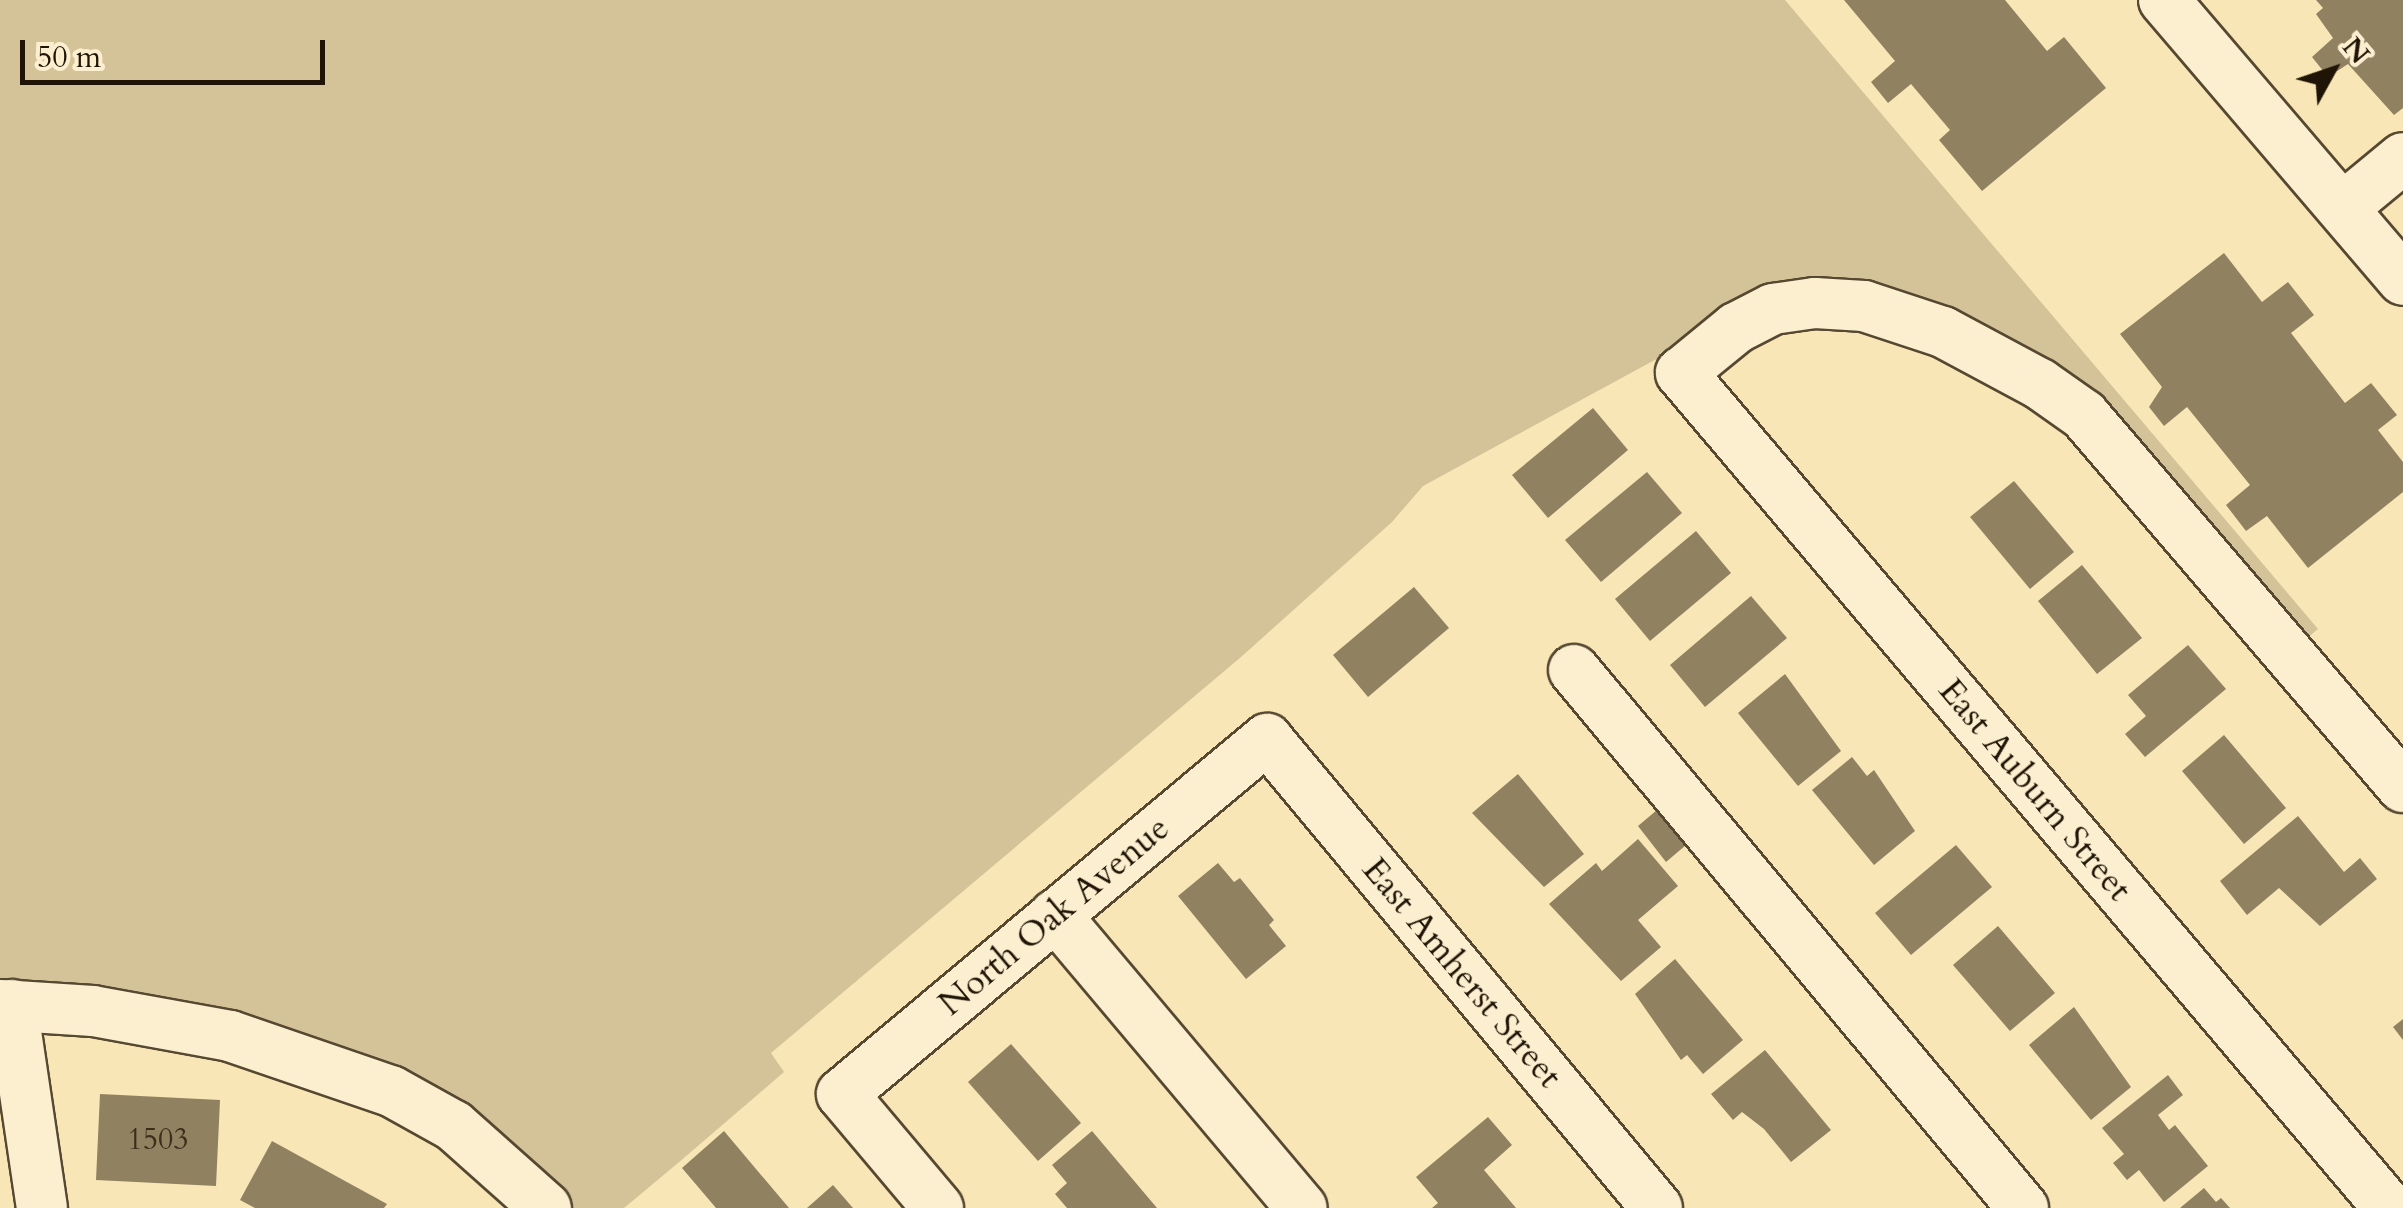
<!DOCTYPE html>
<style>
body{margin:0}
#map{position:relative;width:2403px;height:1208px;overflow:hidden;background:#f9e6b6;font-family:Cardo,serif}
div>[style]{position:absolute}
.green>*{inset:0;background:#d4c298}
.building>*{inset:0;background:#908161}
.roads{filter:drop-shadow(2px 0 #564831) drop-shadow(-2px 0 #564831) drop-shadow(0 2px #564831) drop-shadow(0 -2px #564831)}
.minor>*{height:50px;margin:-25px;padding:0 25px;transform-origin:25px;border-radius:25px;background:#fbefd0}
span{translate:-50% -50%;white-space:nowrap;text-align:center;line-height:1.15;-webkit-text-stroke:8px #fbefd0;paint-order:stroke}
.number-label{font-size:30px;color:#3b2f1c}
.number-label span{-webkit-text-stroke-width:0}
.street-label{font-size:35px;color:#1f1405}
.north{position:absolute;left:2283px;top:20px;width:100px;height:100px;-webkit-text-stroke:8px #fbefd0;paint-order:stroke;rotate:50deg;font-size:28px;font-weight:700;line-height:40px;text-align:center;color:#1f1405}
.north::after{content:'';display:block;margin:auto;width:35px;height:45px;background:#1f1405;clip-path:polygon(50% 0,100% 100%,50% 72%,0 100%)}
.scale{position:absolute;left:20px;top:40px;width:305px;height:45px;box-sizing:border-box;border:5px solid #1f1405;border-top:0;padding-left:12px;font-size:30px;line-height:35px;white-space:nowrap;color:#1f1405;-webkit-text-stroke:8px #fbefd0;paint-order:stroke}
</style>
<div id="map">
<div class="green">
<div style="clip-path:polygon(0 0,1785px 0,2318px 629px,2300px 644px,2069px 387px,1778px 293px,1423px 486px,1392px 522px,1241px 657px,771px 1053px,784px 1072px,678px 1163px,624px 1208px,574px 1208px,458px 1113px,0 992px)"></div>
</div>
<div class="building">
<div style="clip-path:polygon(1844px 0,2005px 0,2047px 51px,2064px 37px,2106px 88px,1982px 191px,1939px 140px,1950px 130px,1911px 84px,1888px 103px,1871px 82px,1895px 61px)"></div>
<div style="clip-path:polygon(2316px 0,2403px 0,2403px 108px,2394px 115px,2348px 64px,2328px 77px,2312px 57px,2333px 38px,2316px 14px,2323px 8px)"></div>
<div style="clip-path:polygon(2224px 253px,2262px 302px,2288px 282px,2314px 315px,2291px 333px,2345px 403px,2371px 383px,2397px 415px,2378px 430px,2403px 462px,2403px 492px,2308px 568px,2267px 516px,2246px 531px,2226px 505px,2250px 485px,2187px 407px,2164px 426px,2149px 407px,2162px 387px,2120px 334px)"></div>
<div style="clip-path:polygon(1593px 408px,1628px 450px,1548px 518px,1512px 475px)"></div>
<div style="clip-path:polygon(1647px 472px,1682px 513px,1601px 582px,1565px 540px)"></div>
<div style="clip-path:polygon(2014px 481px,2074px 552px,2030px 589px,1970px 517px)"></div>
<div style="clip-path:polygon(1696px 531px,1731px 573px,1650px 641px,1615px 599px)"></div>
<div style="clip-path:polygon(2082px 565px,2142px 638px,2097px 674px,2038px 601px)"></div>
<div style="clip-path:polygon(1414px 587px,1449px 628px,1368px 697px,1333px 655px)"></div>
<div style="clip-path:polygon(1751px 596px,1787px 638px,1705px 707px,1670px 665px)"></div>
<div style="clip-path:polygon(2188px 645px,2226px 689px,2145px 757px,2125px 734px,2146px 716px,2128px 695px)"></div>
<div style="clip-path:polygon(1785px 674px,1841px 751px,1798px 786px,1738px 713px)"></div>
<div style="clip-path:polygon(2224px 735px,2286px 808px,2244px 844px,2182px 771px)"></div>
<div style="clip-path:polygon(1852px 757px,1867px 776px,1874px 770px,1915px 831px,1874px 865px,1812px 790px)"></div>
<div style="clip-path:polygon(1518px 774px,1584px 854px,1544px 887px,1472px 813px)"></div>
<div style="clip-path:polygon(1657px 810px,1686px 845px,1666px 862px,1638px 826px)"></div>
<div style="clip-path:polygon(2298px 816px,2344px 872px,2360px 858px,2377px 879px,2320px 926px,2279px 888px,2247px 915px,2220px 881px)"></div>
<div style="clip-path:polygon(1638px 839px,1678px 886px,1638px 920px,1661px 947px,1621px 981px,1549px 904px,1596px 863px,1602px 871px)"></div>
<div style="clip-path:polygon(1956px 845px,1992px 887px,1911px 955px,1875px 913px)"></div>
<div style="clip-path:polygon(1218px 863px,1234px 882px,1240px 878px,1274px 920px,1269px 925px,1286px 946px,1246px 979px,1178px 896px)"></div>
<div style="clip-path:polygon(1998px 926px,2055px 993px,2010px 1031px,1953px 965px)"></div>
<div style="clip-path:polygon(1675px 959px,1743px 1040px,1703px 1074px,1687px 1055px,1681px 1060px,1635px 994px)"></div>
<div style="clip-path:polygon(2074px 1007px,2131px 1087px,2091px 1120px,2029px 1045px)"></div>
<div style="clip-path:polygon(2403px 1019px,2403px 1040px,2393px 1027px)"></div>
<div style="clip-path:polygon(1011px 1044px,1081px 1123px,1038px 1161px,968px 1082px)"></div>
<div style="clip-path:polygon(1765px 1050px,1831px 1130px,1791px 1162px,1764px 1129px,1742px 1112px,1733px 1120px,1711px 1094px)"></div>
<div style="clip-path:polygon(2168px 1075px,2183px 1095px,2158px 1115px,2169px 1130px,2175px 1125px,2208px 1166px,2164px 1202px,2139px 1170px,2127px 1180px,2113px 1163px,2124px 1154px,2102px 1128px)"></div>
<div style="clip-path:polygon(100px 1094px,220px 1100px,216px 1186px,96px 1180px)"></div>
<div style="clip-path:polygon(1488px 1117px,1512px 1145px,1484px 1170px,1516px 1208px,1432px 1208px,1438px 1203px,1416px 1177px)"></div>
<div style="clip-path:polygon(724px 1131px,789px 1208px,716px 1208px,682px 1168px)"></div>
<div style="clip-path:polygon(1092px 1131px,1157px 1208px,1067px 1208px,1055px 1194px,1067px 1183px,1052px 1165px)"></div>
<div style="clip-path:polygon(272px 1141px,387px 1204px,384px 1208px,255px 1208px,240px 1200px)"></div>
<div style="clip-path:polygon(833px 1185px,853px 1208px,807px 1208px)"></div>
<div style="clip-path:polygon(2204px 1188px,2216px 1202px,2221px 1198px,2230px 1208px,2180px 1208px)"></div>
</div>
<div class="roads">
<div class="minor">
<div style="left:2164px;top:0;width:368px;rotate:49.5deg"></div>
<div style="left:2345px;top:206px;width:75px;rotate:-39.6deg"></div>
<div style="left:1574px;top:670px;width:701px;rotate:50.15deg"></div>
<div style="left:1055px;top:915px;width:383px;rotate:49.9deg"></div>
<div style="left:0;top:1005px;width:93px;rotate:3.7deg"></div>
<div style="left:93px;top:1011px;width:139px;rotate:10.3deg"></div>
<div style="left:230px;top:1036px;width:170px;rotate:18.9deg"></div>
<div style="left:391px;top:1091px;width:72px;rotate:29.1deg"></div>
<div style="left:454px;top:1126px;width:123px;rotate:41.7deg"></div>
<div style="left:12px;top:1005px;width:205px;rotate:81.6deg"></div>
<div style="left:938px;top:1208px;width:149px;rotate:-130.1deg"></div>
<div style="left:842px;top:1094px;width:554px;rotate:-39.87deg"></div>
<div style="left:1267px;top:739px;width:610px;rotate:50.25deg"></div>
<div style="left:2389px;top:1208px;width:1095px;rotate:-130.29deg"></div>
<div style="left:1681px;top:373px;width:71px;rotate:-39.3deg"></div>
<div style="left:1736px;top:328px;width:42px;rotate:-27.2deg"></div>
<div style="left:1773px;top:309px;width:42px;rotate:-8.1deg"></div>
<div style="left:1815px;top:303px;width:49px;rotate:3.5deg"></div>
<div style="left:1864px;top:306px;width:83px;rotate:18.2deg"></div>
<div style="left:1943px;top:332px;width:110px;rotate:28.2deg"></div>
<div style="left:2040px;top:384px;width:54px;rotate:35.2deg"></div>
<div style="left:2084px;top:415px;width:490px;rotate:49.4deg"></div>
</div>
</div>
<div class="number-label">
<span style="left:158px;top:1140px">1503</span>
</div>
<div class="street-label">
<span style="left:2035px;top:790px;rotate:50deg">East Auburn Street</span>
<span style="left:1054px;top:916px;rotate:-40deg">North Oak Avenue</span>
<span style="left:1462px;top:973px;rotate:50deg">East Amherst Street</span>
</div>
<div class="north">N</div>
<div class="scale">50 m</div>
</div>
